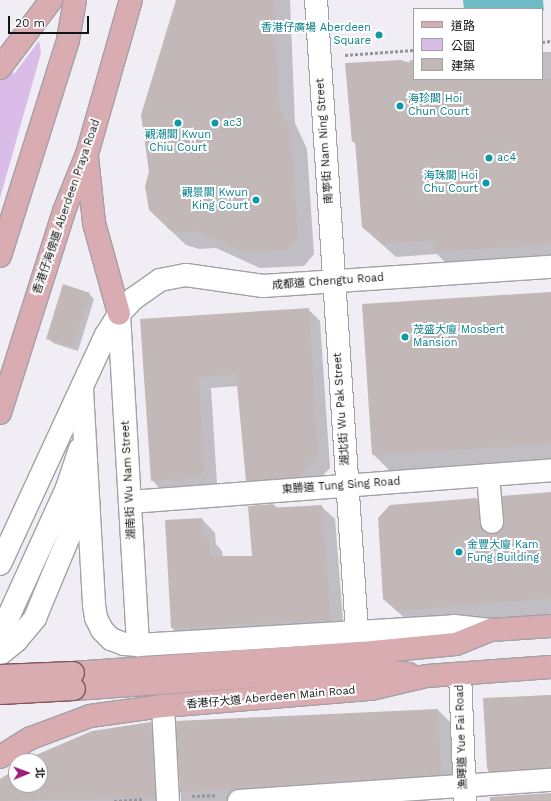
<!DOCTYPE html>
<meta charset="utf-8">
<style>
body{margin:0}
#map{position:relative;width:551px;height:801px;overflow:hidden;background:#f1edf4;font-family:"Work Sans","Noto Sans TC",sans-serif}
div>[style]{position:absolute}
.green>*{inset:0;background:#d9bce7}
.water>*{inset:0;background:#6fbcc4}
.shadow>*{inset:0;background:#0003}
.building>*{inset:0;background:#c1b8b7}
.path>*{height:2.5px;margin-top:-1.25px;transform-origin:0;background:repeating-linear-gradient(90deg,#98959a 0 3px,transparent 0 5px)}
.roads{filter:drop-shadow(1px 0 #a4a0a7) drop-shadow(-1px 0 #a4a0a7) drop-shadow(0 1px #a4a0a7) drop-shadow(0 -1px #a4a0a7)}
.minor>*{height:22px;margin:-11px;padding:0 11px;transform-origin:11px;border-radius:11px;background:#fff}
.major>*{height:22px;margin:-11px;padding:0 11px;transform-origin:11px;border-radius:11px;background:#d9acb1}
.bridges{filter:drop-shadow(1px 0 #845359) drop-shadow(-1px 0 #845359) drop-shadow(0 1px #845359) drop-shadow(0 -1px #845359)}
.major-bridge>*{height:22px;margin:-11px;padding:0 11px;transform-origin:11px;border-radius:11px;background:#d9acb1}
.dots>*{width:11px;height:11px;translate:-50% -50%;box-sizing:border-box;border:2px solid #fff;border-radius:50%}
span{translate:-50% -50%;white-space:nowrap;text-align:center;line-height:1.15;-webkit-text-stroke:4px #fff;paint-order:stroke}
.culture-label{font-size:11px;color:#0d838f}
.right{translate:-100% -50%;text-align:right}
.left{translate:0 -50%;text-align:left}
.street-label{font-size:11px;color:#141315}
.legend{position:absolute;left:413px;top:8px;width:130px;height:72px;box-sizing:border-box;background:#fff;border:1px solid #a1a1a1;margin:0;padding:5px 7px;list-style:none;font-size:12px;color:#141315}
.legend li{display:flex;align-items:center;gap:8px;height:20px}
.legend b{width:20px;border:1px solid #a1a1a1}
.north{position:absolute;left:8px;top:753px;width:40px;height:40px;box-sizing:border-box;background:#fff;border:1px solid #a1a1a1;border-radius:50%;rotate:89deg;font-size:11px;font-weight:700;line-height:16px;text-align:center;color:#141315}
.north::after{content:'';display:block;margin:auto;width:14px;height:18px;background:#9a1f77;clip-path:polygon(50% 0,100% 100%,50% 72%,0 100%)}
.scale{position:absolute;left:8px;top:16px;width:81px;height:18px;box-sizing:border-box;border:2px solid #141315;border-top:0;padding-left:5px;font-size:12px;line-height:14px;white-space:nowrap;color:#141315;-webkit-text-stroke:3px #fff;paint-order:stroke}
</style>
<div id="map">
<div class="green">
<div style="clip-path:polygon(39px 41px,41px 53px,0 198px,0 50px,14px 74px)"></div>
</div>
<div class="water">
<div style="clip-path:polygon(463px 0,543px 0,544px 11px,542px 9px,464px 9px)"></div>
</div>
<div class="shadow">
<div style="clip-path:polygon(177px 0,290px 0,295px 123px,307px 149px,314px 254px,304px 266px,260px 268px,216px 248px,199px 249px,186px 245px,167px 227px,150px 172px)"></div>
<div style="clip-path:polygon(542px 52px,551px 52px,551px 258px,448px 265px,437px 254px,396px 257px,363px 227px,357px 145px,352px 141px,346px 64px,409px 63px,410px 60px,414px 60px,414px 79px,542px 79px)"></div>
<div style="clip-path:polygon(551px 293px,551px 461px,390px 471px,373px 454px)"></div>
<div style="clip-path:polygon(89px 294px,94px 299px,78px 351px,53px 343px,48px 338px)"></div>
<div style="clip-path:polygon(308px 309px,320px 321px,330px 468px,311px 488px,259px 492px,247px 480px,238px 386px,211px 388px,217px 484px,213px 484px,213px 489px,164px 493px,152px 480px,141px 320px)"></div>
<div style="clip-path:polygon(551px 493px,551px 616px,414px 627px,384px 599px,477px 499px,494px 516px,496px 533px)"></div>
<div style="clip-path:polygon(274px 505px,278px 508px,321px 506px,335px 519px,344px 633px,186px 641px,172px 628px,202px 519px,215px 533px,216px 544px,222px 551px,223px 557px,253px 557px,249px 506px)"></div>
<div style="clip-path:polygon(551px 695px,551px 787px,509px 790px,490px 771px,484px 699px)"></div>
<div style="clip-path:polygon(438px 710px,456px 728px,459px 793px,338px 801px,181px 801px,177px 722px)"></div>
<div style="clip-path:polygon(151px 723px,169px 742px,172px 801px,0 801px,0 781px,16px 770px,16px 785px,40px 785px,40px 761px,29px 761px,37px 756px,94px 732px)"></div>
</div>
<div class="building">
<div style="clip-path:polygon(176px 0,274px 0,279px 105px,291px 131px,298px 237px,287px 250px,243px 252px,198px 231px,182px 233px,169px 229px,149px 210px,145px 186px,149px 172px,141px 115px)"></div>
<div style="clip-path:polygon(401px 60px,414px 64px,414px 79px,551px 79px,551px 244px,433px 252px,437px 240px,382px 244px,362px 227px,355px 141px,352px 141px,345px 63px)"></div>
<div style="clip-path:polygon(63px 284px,90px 293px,73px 347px,46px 339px)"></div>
<div style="clip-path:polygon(551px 292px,551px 444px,372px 455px,362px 304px)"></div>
<div style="clip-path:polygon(309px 308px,318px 455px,299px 477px,246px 481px,236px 374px,199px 377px,205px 472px,202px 472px,202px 477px,151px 481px,140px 319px)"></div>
<div style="clip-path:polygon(551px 492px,551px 598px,397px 611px,383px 599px,378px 518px,390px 505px,477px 498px,482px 529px,493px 534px,503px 527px,502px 496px)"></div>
<div style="clip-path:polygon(274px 504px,270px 508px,322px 505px,331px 620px,171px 628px,165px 520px,202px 518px,203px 537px,209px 536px,210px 556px,252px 556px,248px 506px)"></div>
<div style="clip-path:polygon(551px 695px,551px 768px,489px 772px,487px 768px,483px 698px)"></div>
<div style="clip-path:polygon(438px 709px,441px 775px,180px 792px,176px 721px)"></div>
<div style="clip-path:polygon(151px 722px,155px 797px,0 801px,0 779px,16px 769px,16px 785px,40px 785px,40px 761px,28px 761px,36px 755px,92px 731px)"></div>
<div style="clip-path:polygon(551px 793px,551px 801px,490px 801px,490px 797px)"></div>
</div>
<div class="path">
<div style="left:542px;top:42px;width:9px;rotate:-6deg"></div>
<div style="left:345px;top:55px;width:69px;rotate:-4.1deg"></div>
<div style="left:192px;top:796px;width:23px;rotate:-2deg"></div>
<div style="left:114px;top:801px;width:29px;rotate:-4deg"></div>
</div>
<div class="roads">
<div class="minor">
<div style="left:316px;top:0;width:634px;rotate:86.29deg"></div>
<div style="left:119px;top:314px;width:332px;rotate:86.7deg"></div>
<div style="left:82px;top:389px;width:216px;rotate:86.8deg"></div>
<div style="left:94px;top:605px;width:13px;rotate:81deg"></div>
<div style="left:96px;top:618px;width:13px;rotate:63deg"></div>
<div style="left:102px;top:630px;width:13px;rotate:45deg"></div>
<div style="left:111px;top:639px;width:14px;rotate:21deg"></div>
<div style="left:124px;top:644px;width:14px;rotate:4deg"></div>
<div style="left:138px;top:645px;width:317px;rotate:-3.4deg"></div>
<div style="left:454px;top:626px;width:37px;rotate:6deg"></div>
<div style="left:488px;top:475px;width:47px;rotate:85.1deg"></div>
<div style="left:130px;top:502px;width:422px;rotate:-4.3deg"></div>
<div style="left:0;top:564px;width:252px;rotate:-65.2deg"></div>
<div style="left:106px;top:335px;width:25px;rotate:-58deg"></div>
<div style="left:119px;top:314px;width:21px;rotate:-47deg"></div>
<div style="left:133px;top:299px;width:33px;rotate:-35deg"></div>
<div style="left:160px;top:280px;width:26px;rotate:-11deg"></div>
<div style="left:186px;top:275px;width:78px;rotate:8.1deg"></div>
<div style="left:263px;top:286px;width:289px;rotate:-3.8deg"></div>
<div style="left:0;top:635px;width:162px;rotate:-65.5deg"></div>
<div style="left:67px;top:488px;width:41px;rotate:-71.6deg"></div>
<div style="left:0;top:654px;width:21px;rotate:-39deg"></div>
<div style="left:16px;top:641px;width:30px;rotate:-50deg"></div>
<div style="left:35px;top:618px;width:128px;rotate:-67.4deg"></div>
<div style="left:460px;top:674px;width:127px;rotate:87.7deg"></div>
<div style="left:163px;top:706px;width:95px;rotate:87deg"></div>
<div style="left:239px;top:801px;width:313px;rotate:-3.9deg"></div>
</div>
<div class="major">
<div style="left:0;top:68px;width:85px;rotate:-53.1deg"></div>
<div style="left:87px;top:157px;width:66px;rotate:83.9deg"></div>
<div style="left:94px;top:223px;width:94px;rotate:74.6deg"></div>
<div style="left:0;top:256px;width:226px;rotate:-72.5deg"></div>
<div style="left:68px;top:40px;width:41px;rotate:-80.1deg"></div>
<div style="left:0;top:413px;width:212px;rotate:-72.4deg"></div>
<div style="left:64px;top:211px;width:61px;rotate:-68deg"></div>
<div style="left:87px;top:154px;width:160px;rotate:-74.1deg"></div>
<div style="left:73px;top:673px;width:290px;rotate:-4deg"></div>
<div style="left:362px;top:653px;width:94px;rotate:-5.5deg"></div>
<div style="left:456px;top:644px;width:38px;rotate:-22deg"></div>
<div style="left:491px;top:630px;width:60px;rotate:-3.8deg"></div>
<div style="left:74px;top:689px;width:290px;rotate:-4deg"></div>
<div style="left:363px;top:669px;width:46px;rotate:6.2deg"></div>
<div style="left:0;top:757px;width:36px;rotate:-32deg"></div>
<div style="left:31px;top:738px;width:63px;rotate:-20.4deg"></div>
<div style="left:90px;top:716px;width:74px;rotate:-7.8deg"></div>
<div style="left:163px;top:706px;width:209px;rotate:-4.7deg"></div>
<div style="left:371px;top:689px;width:57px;rotate:-13.1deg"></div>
<div style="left:427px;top:676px;width:124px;rotate:-4.2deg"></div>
</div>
</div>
<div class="bridges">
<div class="major-bridge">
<div style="left:0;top:676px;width:73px;rotate:-2.4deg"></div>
<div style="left:0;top:693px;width:74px;rotate:-3.1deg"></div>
</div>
</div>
<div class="dots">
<div style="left:379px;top:35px;background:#0f9aa8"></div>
<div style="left:400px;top:106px;background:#0f9aa8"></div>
<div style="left:178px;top:123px;background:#0f9aa8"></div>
<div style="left:215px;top:123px;background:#0f9aa8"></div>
<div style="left:489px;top:158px;background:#0f9aa8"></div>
<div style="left:486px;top:183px;background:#0f9aa8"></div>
<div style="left:256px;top:200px;background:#0f9aa8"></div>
<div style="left:405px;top:337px;background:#0f9aa8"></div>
<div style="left:459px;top:552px;background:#0f9aa8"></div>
</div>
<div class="culture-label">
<span class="right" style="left:371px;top:35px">香港仔廣場 Aberdeen<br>Square</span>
<span class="left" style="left:408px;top:106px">海珍閣 Hoi<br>Chun Court</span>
<span class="left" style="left:223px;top:123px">ac3</span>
<span style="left:178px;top:142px">觀潮閣 Kwun<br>Chiu Court</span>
<span class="left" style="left:497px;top:158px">ac4</span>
<span class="right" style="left:478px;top:183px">海珠閣 Hoi<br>Chu Court</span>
<span class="right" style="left:248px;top:200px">觀景閣 Kwun<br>King Court</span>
<span class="left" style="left:413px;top:337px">茂盛大廈 Mosbert<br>Mansion</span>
<span class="left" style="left:467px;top:552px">金豐大廈 Kam<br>Fung Building</span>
</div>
<div class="street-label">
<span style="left:325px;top:141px;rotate:-94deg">南寧街 Nam Ning Street</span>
<span style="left:67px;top:207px;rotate:-71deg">香港仔海傍道 Aberdeen Praya Road</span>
<span style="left:328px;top:282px;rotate:-4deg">成都道 Chengtu Road</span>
<span style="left:342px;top:409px;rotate:-94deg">湖北街 Wu Pak Street</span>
<span style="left:129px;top:480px;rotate:-93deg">湖南街 Wu Nam Street</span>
<span style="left:341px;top:486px;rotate:-4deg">東勝道 Tung Sing Road</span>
<span style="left:271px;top:698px;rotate:-5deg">香港仔大道 Aberdeen Main Road</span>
<span style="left:462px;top:737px;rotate:-92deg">漁暉道 Yue Fai Road</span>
</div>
<ul class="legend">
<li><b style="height:5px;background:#d9acb1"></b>道路</li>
<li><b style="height:11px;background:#d9bce7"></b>公園</li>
<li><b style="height:11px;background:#c1b8b7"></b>建築</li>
</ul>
<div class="north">北</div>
<div class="scale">20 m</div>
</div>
